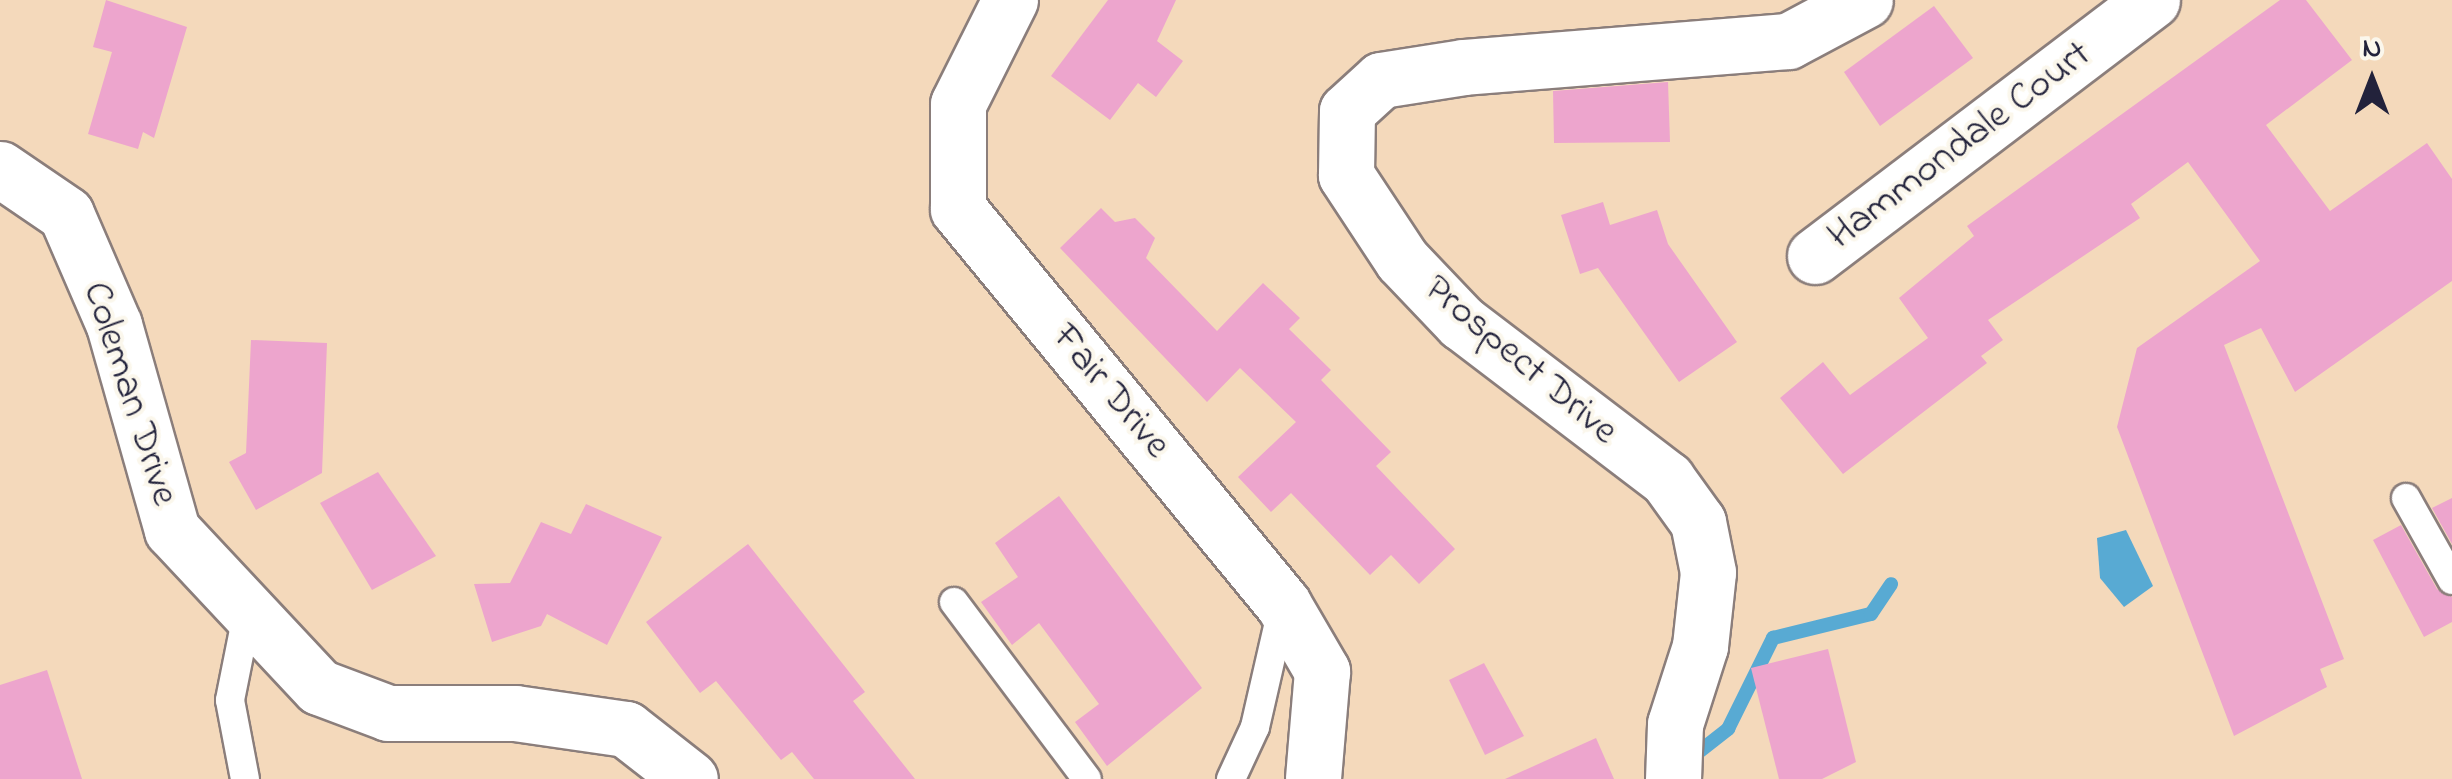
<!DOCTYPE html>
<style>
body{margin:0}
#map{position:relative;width:2452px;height:779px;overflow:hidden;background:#f4d9bb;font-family:"Indie Flower",sans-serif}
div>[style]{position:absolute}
.water>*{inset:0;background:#58aad3}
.stream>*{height:14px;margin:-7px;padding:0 7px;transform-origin:7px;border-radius:7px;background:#58aad3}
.building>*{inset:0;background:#eda5cd}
.roads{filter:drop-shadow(2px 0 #8b7e7b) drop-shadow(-2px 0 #8b7e7b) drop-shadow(0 2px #8b7e7b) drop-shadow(0 -2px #8b7e7b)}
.lane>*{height:28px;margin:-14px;padding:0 14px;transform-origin:14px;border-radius:14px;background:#fff}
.street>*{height:55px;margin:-27.5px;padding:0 27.5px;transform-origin:27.5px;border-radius:27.5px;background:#fff}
span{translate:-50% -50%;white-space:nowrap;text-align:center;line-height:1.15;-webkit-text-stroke:8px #fbf7ec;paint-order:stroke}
.street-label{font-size:40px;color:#22223b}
.north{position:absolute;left:2322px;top:30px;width:100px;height:100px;-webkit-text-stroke:8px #fbf7ec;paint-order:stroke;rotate:0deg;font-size:28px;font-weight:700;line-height:40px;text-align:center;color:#22223b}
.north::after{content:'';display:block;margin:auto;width:35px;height:45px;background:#22223b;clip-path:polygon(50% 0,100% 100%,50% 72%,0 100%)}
</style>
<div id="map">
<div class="water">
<div style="clip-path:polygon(2126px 530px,2153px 586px,2124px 607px,2100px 578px,2097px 538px)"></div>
</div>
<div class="stream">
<div style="left:1700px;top:751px;width:36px;rotate:-38deg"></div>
<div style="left:1728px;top:729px;width:102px;rotate:-63.7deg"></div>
<div style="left:1773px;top:638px;width:101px;rotate:-13.8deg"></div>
<div style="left:1871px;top:614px;width:36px;rotate:-56deg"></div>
</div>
<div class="building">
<div style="clip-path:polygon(106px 0,187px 27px,154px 138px,143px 132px,138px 149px,88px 134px,112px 52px,93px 47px)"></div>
<div style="clip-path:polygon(1108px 0,1176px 0,1157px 41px,1183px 61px,1156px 97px,1138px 83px,1110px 120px,1051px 76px)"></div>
<div style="clip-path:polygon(2280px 0,2306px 0,2352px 60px,2266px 125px,2330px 211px,2427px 143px,2452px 179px,2452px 281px,2295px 392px,2261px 328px,2224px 345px,2344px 659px,2320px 669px,2327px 687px,2234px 736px,2117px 427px,2137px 348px,2260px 261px,2188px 162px,2131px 204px,2140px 218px,1988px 320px,2003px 340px,1981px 356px,1987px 363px,1843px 474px,1780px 398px,1823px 362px,1850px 395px,1928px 338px,1899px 298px,1974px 236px,1967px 226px)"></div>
<div style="clip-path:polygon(1934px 6px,1973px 58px,1880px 126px,1844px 72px)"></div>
<div style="clip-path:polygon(1668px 82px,1670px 142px,1554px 143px,1553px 91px)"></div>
<div style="clip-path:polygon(1603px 202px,1610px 225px,1657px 210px,1668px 244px,1737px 342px,1679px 382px,1598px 268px,1580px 274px,1561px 215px)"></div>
<div style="clip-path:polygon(1101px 208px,1115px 222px,1135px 218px,1155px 238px,1146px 258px,1217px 331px,1263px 283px,1300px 318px,1289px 329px,1331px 370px,1321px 380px,1391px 452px,1376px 466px,1455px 549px,1419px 584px,1391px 555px,1370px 575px,1291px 493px,1271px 512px,1238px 477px,1296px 422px,1240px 368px,1207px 402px,1060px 248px)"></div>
<div style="clip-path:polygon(251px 340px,327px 343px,322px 473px,256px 510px,229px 462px,246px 453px)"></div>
<div style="clip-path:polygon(378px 472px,436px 556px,372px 590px,320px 503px)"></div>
<div style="clip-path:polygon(1059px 496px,1202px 688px,1107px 766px,1075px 722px,1099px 704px,1039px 623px,1012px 645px,981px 602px,1018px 577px,995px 543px)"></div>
<div style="clip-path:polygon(2452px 498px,2452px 544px,2432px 508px)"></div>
<div style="clip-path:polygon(586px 504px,662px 537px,607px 645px,547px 614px,541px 626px,492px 642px,474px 584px,510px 583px,541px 522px,571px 534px)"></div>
<div style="clip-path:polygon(2401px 525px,2437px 589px,2452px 597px,2452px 622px,2424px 637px,2373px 540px)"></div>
<div style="clip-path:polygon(748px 544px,865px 692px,853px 701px,915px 779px,814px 779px,792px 752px,781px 760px,716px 681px,700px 693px,646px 622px)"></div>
<div style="clip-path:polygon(1828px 649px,1856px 762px,1822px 779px,1779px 779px,1751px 668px)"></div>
<div style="clip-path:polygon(1484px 663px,1524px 736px,1485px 755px,1449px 680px)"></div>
<div style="clip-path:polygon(47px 670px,82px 779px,0 779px,0 685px)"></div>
<div style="clip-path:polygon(1596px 738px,1614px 779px,1505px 779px)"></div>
</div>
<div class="roads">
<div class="lane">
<div style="left:2406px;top:498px;width:94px;rotate:60.7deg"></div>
<div style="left:954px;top:602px;width:221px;rotate:53.1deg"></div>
<div style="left:245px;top:779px;width:80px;rotate:-100.8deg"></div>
<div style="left:230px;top:700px;width:92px;rotate:-78.7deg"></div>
<div style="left:1231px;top:779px;width:57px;rotate:-65.2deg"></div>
<div style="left:1255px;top:727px;width:121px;rotate:-77.1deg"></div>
</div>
<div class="street">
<div style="left:1010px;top:0;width:116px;rotate:116.6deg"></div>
<div style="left:958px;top:104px;width:105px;rotate:90deg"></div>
<div style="left:958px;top:209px;width:512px;rotate:50.55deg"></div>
<div style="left:1283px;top:604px;width:78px;rotate:59.8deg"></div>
<div style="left:1322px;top:671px;width:108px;rotate:94.8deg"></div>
<div style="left:0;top:169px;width:80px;rotate:34.3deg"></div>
<div style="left:66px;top:214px;width:121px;rotate:66.6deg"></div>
<div style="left:114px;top:325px;width:213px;rotate:74.2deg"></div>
<div style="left:172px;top:530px;width:215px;rotate:46.9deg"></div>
<div style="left:319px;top:687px;width:74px;rotate:20.6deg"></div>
<div style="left:388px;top:713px;width:127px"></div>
<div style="left:515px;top:713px;width:112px;rotate:8.2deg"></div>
<div style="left:626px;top:729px;width:81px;rotate:38deg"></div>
<div style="left:1815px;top:256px;width:423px;rotate:-37.2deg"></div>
<div style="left:1673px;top:779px;width:55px;rotate:-87.9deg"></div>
<div style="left:1675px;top:724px;width:82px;rotate:-72.2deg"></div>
<div style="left:1700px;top:646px;width:74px;rotate:-83.8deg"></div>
<div style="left:1708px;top:572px;width:51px;rotate:-101.3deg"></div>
<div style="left:1698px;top:522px;width:53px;rotate:-125.8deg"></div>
<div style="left:1667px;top:479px;width:258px;rotate:-142.7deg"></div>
<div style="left:1462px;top:323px;width:87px;rotate:-133.6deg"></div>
<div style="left:1402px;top:260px;width:102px;rotate:-123.4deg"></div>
<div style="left:1346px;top:175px;width:64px;rotate:-89.1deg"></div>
<div style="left:1347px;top:111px;width:46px;rotate:-42.4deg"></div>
<div style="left:1381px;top:80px;width:84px;rotate:-8.9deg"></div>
<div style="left:1464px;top:67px;width:325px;rotate:-4.6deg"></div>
<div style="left:1788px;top:41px;width:87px;rotate:-28deg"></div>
</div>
</div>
<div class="street-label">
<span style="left:1960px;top:146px;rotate:-37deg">Hammondale Court</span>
<span style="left:1520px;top:361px;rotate:40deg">Prospect Drive</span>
<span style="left:1110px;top:392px;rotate:50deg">Fair Drive</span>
<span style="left:129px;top:394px;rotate:72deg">Coleman Drive</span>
</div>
<div class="north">N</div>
</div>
